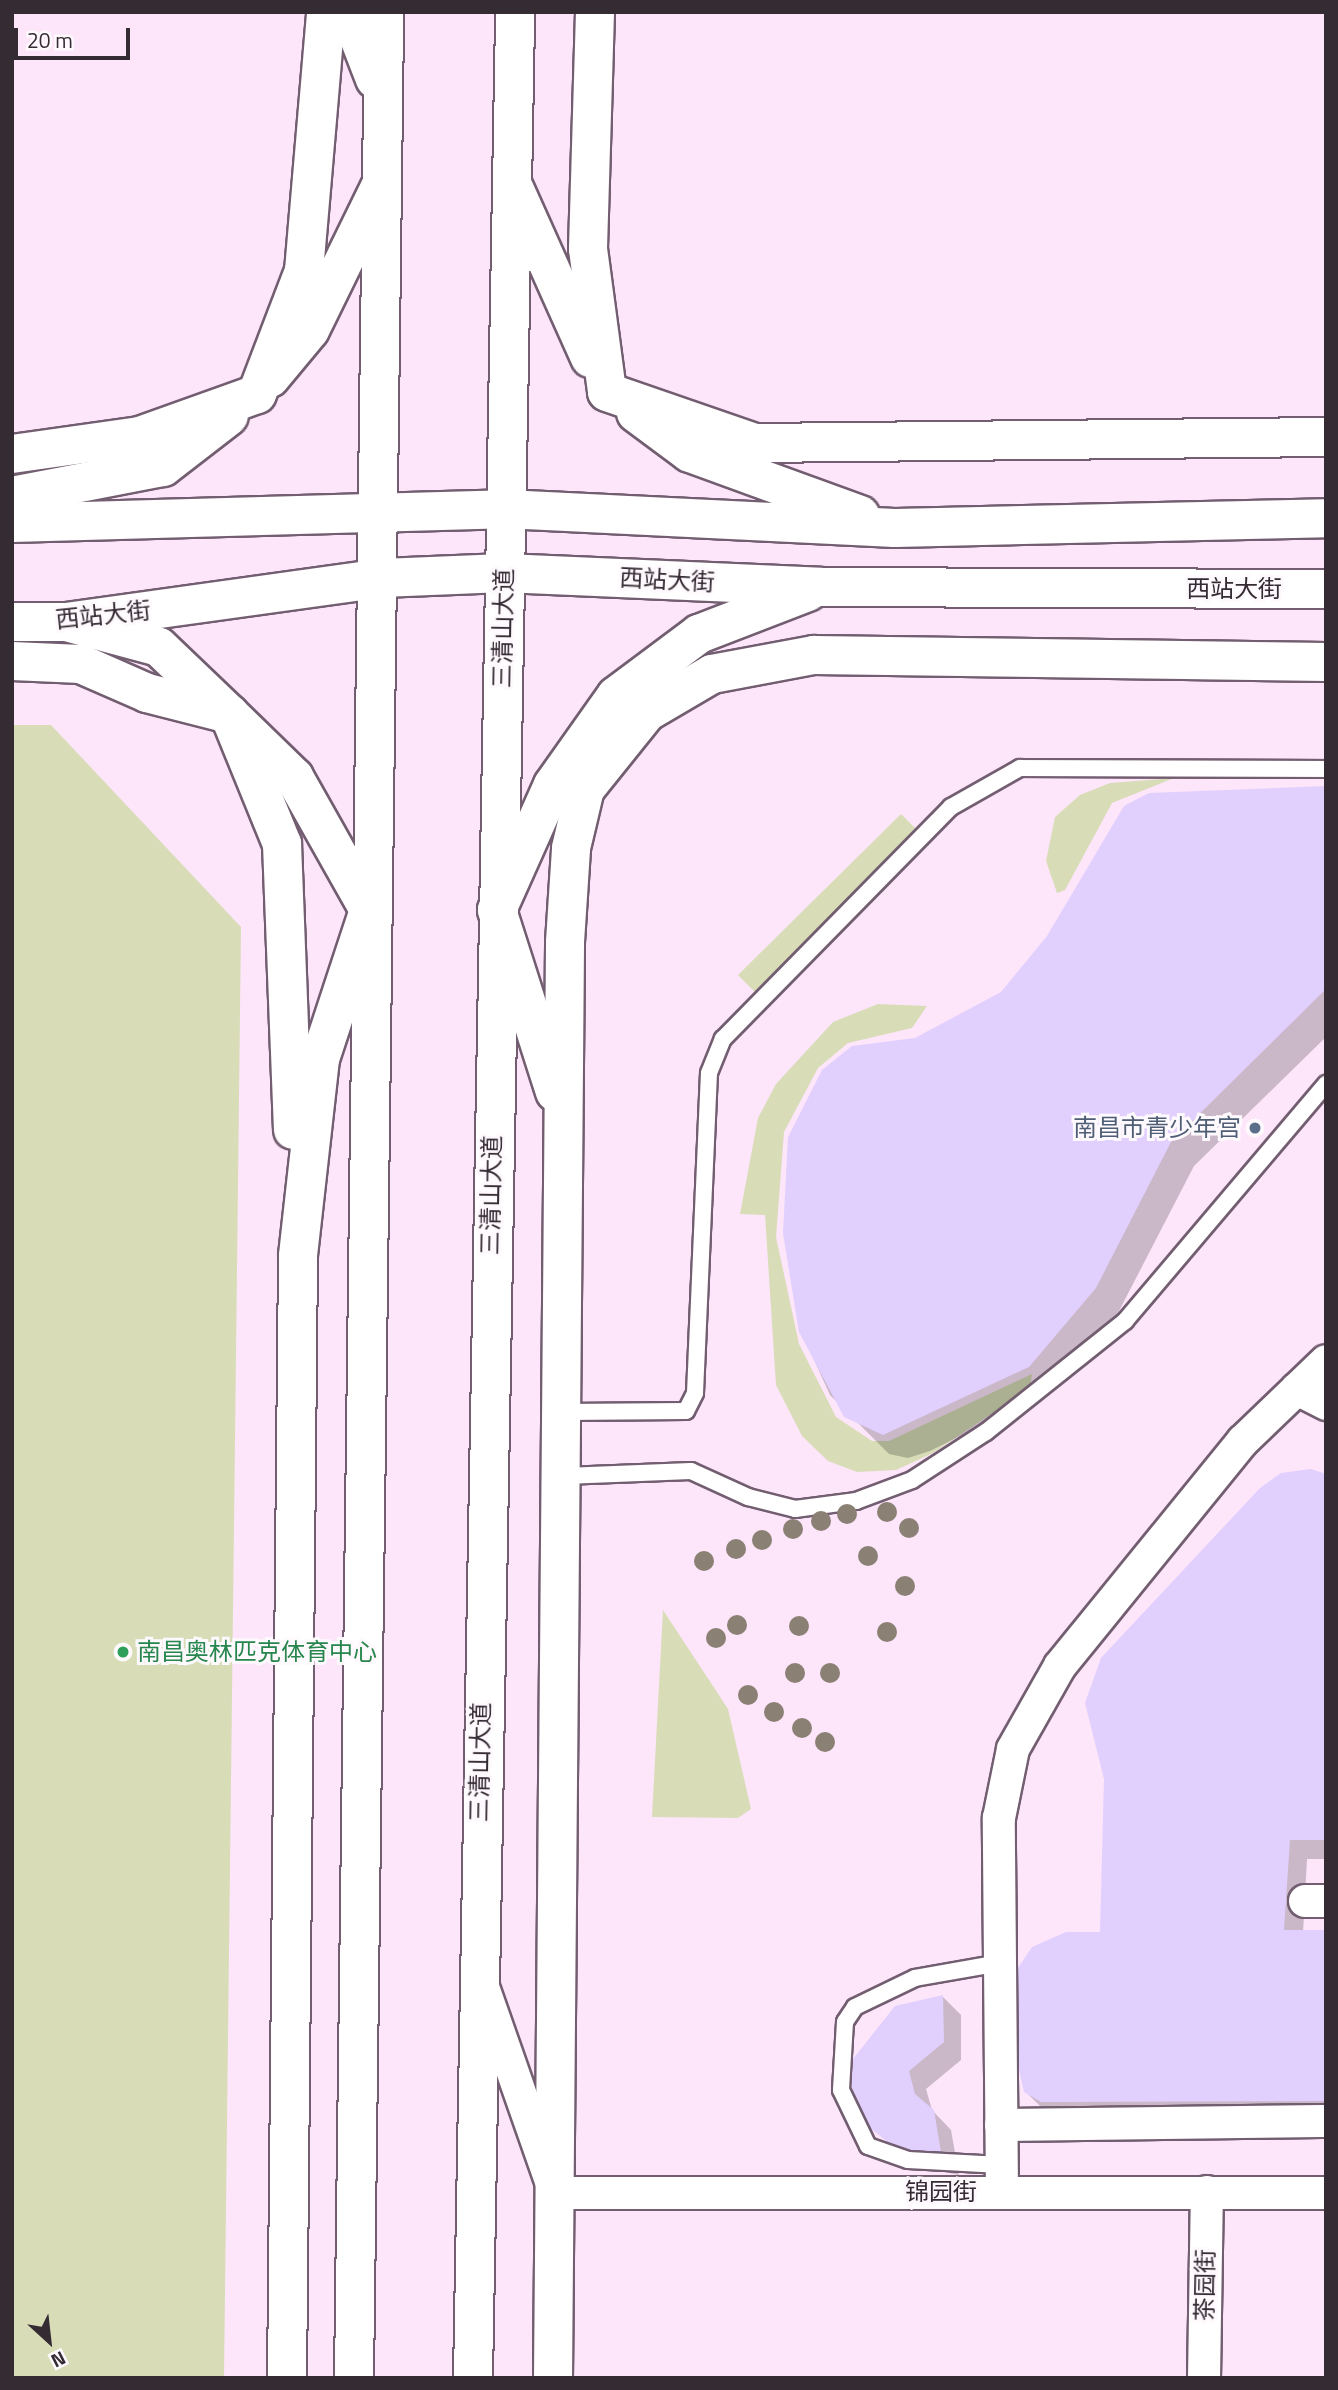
<!DOCTYPE html>
<meta charset="utf-8">
<style>
body{margin:0}
#map{position:relative;width:1338px;height:2390px;overflow:hidden;background:#fde5fa;font-family:"Titillium Web","Noto Sans SC",sans-serif}
div>[style]{position:absolute}
.green>*{inset:0;background:#d8ddb8}
.shadow>*{inset:0;background:#0003}
.building>*{inset:0;background:#e1cffe}
.roads{filter:drop-shadow(2px 0 #725e70) drop-shadow(-2px 0 #725e70) drop-shadow(0 2px #725e70) drop-shadow(0 -2px #725e70)}
.lane>*{height:16px;margin:-8px;padding:0 8px;transform-origin:8px;border-radius:8px;background:#fff}
.street>*{height:32px;margin:-16px;padding:0 16px;transform-origin:16px;border-radius:16px;background:#fff}
.secondary>*{height:38px;margin:-19px;padding:0 19px;transform-origin:19px;border-radius:19px;background:#fff}
.primary>*{height:38px;margin:-19px;padding:0 19px;transform-origin:19px;border-radius:19px;background:#fff}
.trees>*{width:20px;height:20px;margin:-10px;border-radius:50%;background:#8a8074}
.dots>*{width:19px;height:19px;translate:-50% -50%;box-sizing:border-box;border:4px solid #fef9fd;border-radius:50%}
span{translate:-50% -50%;white-space:nowrap;text-align:center;line-height:1.15;-webkit-text-stroke:6px #fef9fd;paint-order:stroke}
.street-label{font-size:24px;color:#342b33}
.service-label{font-size:24px;color:#4e5e75}
.right{translate:-100% -50%;text-align:right}
.leisure-label{font-size:24px;color:#27864d}
.left{translate:0 -50%;text-align:left}
.frame{position:absolute;inset:0;border:14px solid #342b33;pointer-events:none}
.north{position:absolute;left:14px;top:2306px;width:70px;height:70px;-webkit-text-stroke:5px #fef9fd;paint-order:stroke;rotate:153deg;font-size:19px;font-weight:700;line-height:28px;text-align:center;color:#342b33}
.north::after{content:'';display:block;margin:auto;width:24px;height:32px;background:#342b33;clip-path:polygon(50% 0,100% 100%,50% 72%,0 100%)}
.scale{position:absolute;left:14px;top:28px;width:116px;height:32px;box-sizing:border-box;border:4px solid #342b33;border-top:0;padding-left:9px;font-size:21px;line-height:24px;white-space:nowrap;color:#342b33;-webkit-text-stroke:5px #fef9fd;paint-order:stroke}
</style>
<div id="map">
<div class="green">
<div style="clip-path:polygon(12px 725px,51px 725px,241px 927px,224px 2378px,12px 2378px)"></div>
<div style="clip-path:polygon(1174px 778px,1112px 803px,1065px 890px,1057px 893px,1046px 861px,1055px 817px,1080px 795px,1110px 783px)"></div>
<div style="clip-path:polygon(901px 814px,921px 834px,758px 995px,738px 975px)"></div>
<div style="clip-path:polygon(878px 1004px,927px 1006px,912px 1028px,848px 1043px,818px 1068px,784px 1132px,776px 1237px,799px 1344px,836px 1417px,872px 1441px,889px 1441px,1032px 1374px,1030px 1388px,933px 1453px,896px 1470px,857px 1472px,828px 1461px,802px 1436px,776px 1385px,765px 1215px,740px 1214px,758px 1118px,776px 1084px,833px 1022px)"></div>
<div style="clip-path:polygon(663px 1610px,728px 1709px,751px 1809px,738px 1818px,652px 1817px)"></div>
</div>
<div class="shadow">
<div style="clip-path:polygon(1326px 788px,1326px 1037px,1194px 1166px,1119px 1311px,1053px 1390px,930px 1451px,908px 1458px,889px 1454px,830px 1395px,801px 1331px,916px 1040px,1002px 994px)"></div>
<div style="clip-path:polygon(1326px 1476px,1326px 1859px,1307px 1859px,1303px 1933px,1326px 1933px,1326px 2124px,1049px 2115px,1025px 2091px)"></div>
<div style="clip-path:polygon(943px 1997px,961px 2015px,961px 2060px,926px 2089px,932px 2110px,951px 2130px,959px 2175px,915px 2166px,861px 2118px)"></div>
</div>
<div class="building">
<div style="clip-path:polygon(1326px 786px,1326px 989px,1171px 1142px,1096px 1288px,1029px 1367px,883px 1435px,844px 1417px,799px 1332px,783px 1233px,788px 1137px,822px 1070px,852px 1046px,915px 1038px,1001px 992px,1047px 936px,1124px 806px,1149px 793px)"></div>
<div style="clip-path:polygon(1311px 1469px,1326px 1474px,1326px 1840px,1290px 1840px,1284px 1930px,1326px 1930px,1326px 2101px,1041px 2102px,1024px 2092px,1019px 2070px,1018px 1968px,1032px 1947px,1066px 1932px,1100px 1932px,1104px 1779px,1085px 1703px,1101px 1658px,1260px 1488px,1281px 1473px)"></div>
<div style="clip-path:polygon(943px 1995px,944px 2042px,909px 2071px,915px 2094px,934px 2110px,942px 2158px,895px 2148px,859px 2119px,851px 2081px,853px 2059px,895px 2006px)"></div>
</div>
<div class="roads">
<div class="lane">
<div style="left:564px;top:1412px;width:122px;rotate:-0.5deg"></div>
<div style="left:686px;top:1411px;width:20px;rotate:-63deg"></div>
<div style="left:695px;top:1393px;width:320px;rotate:-87.5deg"></div>
<div style="left:709px;top:1073px;width:37px;rotate:-68deg"></div>
<div style="left:723px;top:1039px;width:325px;rotate:-45.5deg"></div>
<div style="left:951px;top:807px;width:79px;rotate:-29.5deg"></div>
<div style="left:1020px;top:768px;width:306px;rotate:0.2deg"></div>
<div style="left:564px;top:1476px;width:127px;rotate:-2.3deg"></div>
<div style="left:691px;top:1471px;width:63px;rotate:24.5deg"></div>
<div style="left:748px;top:1497px;width:49px;rotate:14.3deg"></div>
<div style="left:795px;top:1509px;width:62px;rotate:-7.5deg"></div>
<div style="left:856px;top:1501px;width:60px;rotate:-20.6deg"></div>
<div style="left:912px;top:1480px;width:88px;rotate:-33deg"></div>
<div style="left:986px;top:1432px;width:178px;rotate:-38.6deg"></div>
<div style="left:1125px;top:1321px;width:311px;rotate:-49.7deg"></div>
<div style="left:1000px;top:1963px;width:86px;rotate:170deg"></div>
<div style="left:915px;top:1978px;width:67px;rotate:154.2deg"></div>
<div style="left:855px;top:2007px;width:18px;rotate:124deg"></div>
<div style="left:845px;top:2022px;width:68px;rotate:93.4deg"></div>
<div style="left:841px;top:2090px;width:62px;rotate:64.3deg"></div>
<div style="left:868px;top:2146px;width:42px;rotate:19.3deg"></div>
<div style="left:908px;top:2160px;width:93px;rotate:3.1deg"></div>
</div>
<div class="street">
<div style="left:1297px;top:1389px;width:33px;rotate:27deg"></div>
<div style="left:1305px;top:1901px;width:21px"></div>
<div style="left:484px;top:1990px;width:215px;rotate:70.7deg"></div>
<div style="left:555px;top:2193px;width:771px"></div>
<div style="left:1001px;top:2125px;width:325px;rotate:-0.7deg"></div>
<div style="left:1002px;top:2192px;width:374px;rotate:-90.5deg"></div>
<div style="left:999px;top:1818px;width:70px;rotate:-78.5deg"></div>
<div style="left:1013px;top:1749px;width:95px;rotate:-60.5deg"></div>
<div style="left:1060px;top:1666px;width:290px;rotate:-50.9deg"></div>
<div style="left:1243px;top:1441px;width:115px;rotate:-43.9deg"></div>
<div style="left:1204px;top:2378px;width:186px;rotate:-89.1deg"></div>
</div>
<div class="secondary">
<div style="left:595px;top:12px;width:237px;rotate:91.7deg"></div>
<div style="left:588px;top:249px;width:144px;rotate:82.4deg"></div>
<div style="left:607px;top:392px;width:157px;rotate:19deg"></div>
<div style="left:755px;top:443px;width:571px;rotate:-0.6deg"></div>
<div style="left:515px;top:190px;width:184px;rotate:65.9deg"></div>
<div style="left:270px;top:378px;width:62px;rotate:-50.2deg"></div>
<div style="left:310px;top:330px;width:159px;rotate:-63.9deg"></div>
<div style="left:636px;top:413px;width:67px;rotate:36.5deg"></div>
<div style="left:690px;top:453px;width:181px;rotate:20deg"></div>
<div style="left:12px;top:454px;width:129px;rotate:-8deg"></div>
<div style="left:140px;top:436px;width:124px;rotate:-19.7deg"></div>
<div style="left:257px;top:394px;width:132px;rotate:-69.1deg"></div>
<div style="left:304px;top:271px;width:260px;rotate:-85.1deg"></div>
<div style="left:12px;top:496px;width:154px;rotate:-10.9deg"></div>
<div style="left:163px;top:467px;width:83px;rotate:-37.7deg"></div>
<div style="left:12px;top:523px;width:493px;rotate:-1.6deg"></div>
<div style="left:505px;top:509px;width:390px;rotate:2.8deg"></div>
<div style="left:895px;top:528px;width:431px;rotate:-1.3deg"></div>
<div style="left:12px;top:622px;width:54px"></div>
<div style="left:66px;top:622px;width:319px;rotate:-7.9deg"></div>
<div style="left:382px;top:578px;width:122px;rotate:-2.3deg"></div>
<div style="left:504px;top:573px;width:317px;rotate:2.5deg"></div>
<div style="left:821px;top:587px;width:505px;rotate:0.23deg"></div>
<div style="left:66px;top:622px;width:96px;rotate:15deg"></div>
<div style="left:159px;top:647px;width:97px;rotate:43.7deg"></div>
<div style="left:229px;top:714px;width:91px;rotate:44.1deg"></div>
<div style="left:294px;top:777px;width:153px;rotate:60.6deg"></div>
<div style="left:369px;top:910px;width:157px;rotate:108.2deg"></div>
<div style="left:320px;top:1059px;width:198px;rotate:96.4deg"></div>
<div style="left:298px;top:1256px;width:1122px;rotate:90.56deg"></div>
<div style="left:12px;top:661px;width:69px;rotate:2.5deg"></div>
<div style="left:81px;top:664px;width:72px;rotate:23.7deg"></div>
<div style="left:147px;top:693px;width:85px;rotate:14.4deg"></div>
<div style="left:229px;top:714px;width:140px;rotate:67.8deg"></div>
<div style="left:282px;top:844px;width:286px;rotate:87.8deg"></div>
<div style="left:555px;top:1092px;width:191px;rotate:-107.7deg"></div>
<div style="left:497px;top:910px;width:137px;rotate:-65.9deg"></div>
<div style="left:553px;top:785px;width:109px;rotate:-54.7deg"></div>
<div style="left:616px;top:696px;width:104px;rotate:-36.8deg"></div>
<div style="left:699px;top:634px;width:117px;rotate:-21.1deg"></div>
<div style="left:553px;top:2378px;width:1436px;rotate:-89.52deg"></div>
<div style="left:565px;top:942px;width:94px;rotate:-86.3deg"></div>
<div style="left:571px;top:848px;width:61px;rotate:-76.7deg"></div>
<div style="left:585px;top:789px;width:99px;rotate:-51.2deg"></div>
<div style="left:647px;top:712px;width:75px;rotate:-30.3deg"></div>
<div style="left:712px;top:674px;width:104px;rotate:-10.6deg"></div>
<div style="left:814px;top:655px;width:512px;rotate:0.78deg"></div>
</div>
<div class="primary">
<div style="left:349px;top:12px;width:72px;rotate:68.8deg"></div>
<div style="left:354px;top:2378px;width:2366px;rotate:-89.27deg"></div>
<div style="left:473px;top:2378px;width:2366px;rotate:-88.98deg"></div>
</div>
</div>
<div class="trees">
<div style="left:887px;top:1512px"></div>
<div style="left:847px;top:1514px"></div>
<div style="left:821px;top:1521px"></div>
<div style="left:909px;top:1528px"></div>
<div style="left:793px;top:1529px"></div>
<div style="left:762px;top:1540px"></div>
<div style="left:736px;top:1549px"></div>
<div style="left:868px;top:1556px"></div>
<div style="left:704px;top:1561px"></div>
<div style="left:905px;top:1586px"></div>
<div style="left:737px;top:1625px"></div>
<div style="left:799px;top:1626px"></div>
<div style="left:887px;top:1632px"></div>
<div style="left:716px;top:1638px"></div>
<div style="left:795px;top:1673px"></div>
<div style="left:830px;top:1673px"></div>
<div style="left:748px;top:1695px"></div>
<div style="left:774px;top:1712px"></div>
<div style="left:802px;top:1728px"></div>
<div style="left:825px;top:1742px"></div>
</div>
<div class="dots">
<div style="left:1255px;top:1128px;background:#5c6f8a"></div>
<div style="left:123px;top:1652px;background:#2e9e5b"></div>
</div>
<div class="street-label">
<span style="left:667px;top:580px;rotate:3deg">西站大街</span>
<span style="left:1234px;top:589px">西站大街</span>
<span style="left:103px;top:615px;rotate:-6deg">西站大街</span>
<span style="left:503px;top:628px;rotate:-89deg">三清山大道</span>
<span style="left:491px;top:1195px;rotate:-89deg">三清山大道</span>
<span style="left:480px;top:1762px;rotate:-89deg">三清山大道</span>
<span style="left:941px;top:2192px">锦园街</span>
<span style="left:1205px;top:2285px;rotate:-89deg">茶园街</span>
</div>
<div class="service-label">
<span class="right" style="left:1241px;top:1128px">南昌市青少年宫</span>
</div>
<div class="leisure-label">
<span class="left" style="left:137px;top:1652px">南昌奥林匹克体育中心</span>
</div>
<div class="frame"></div>
<div class="north">N</div>
<div class="scale">20 m</div>
</div>
